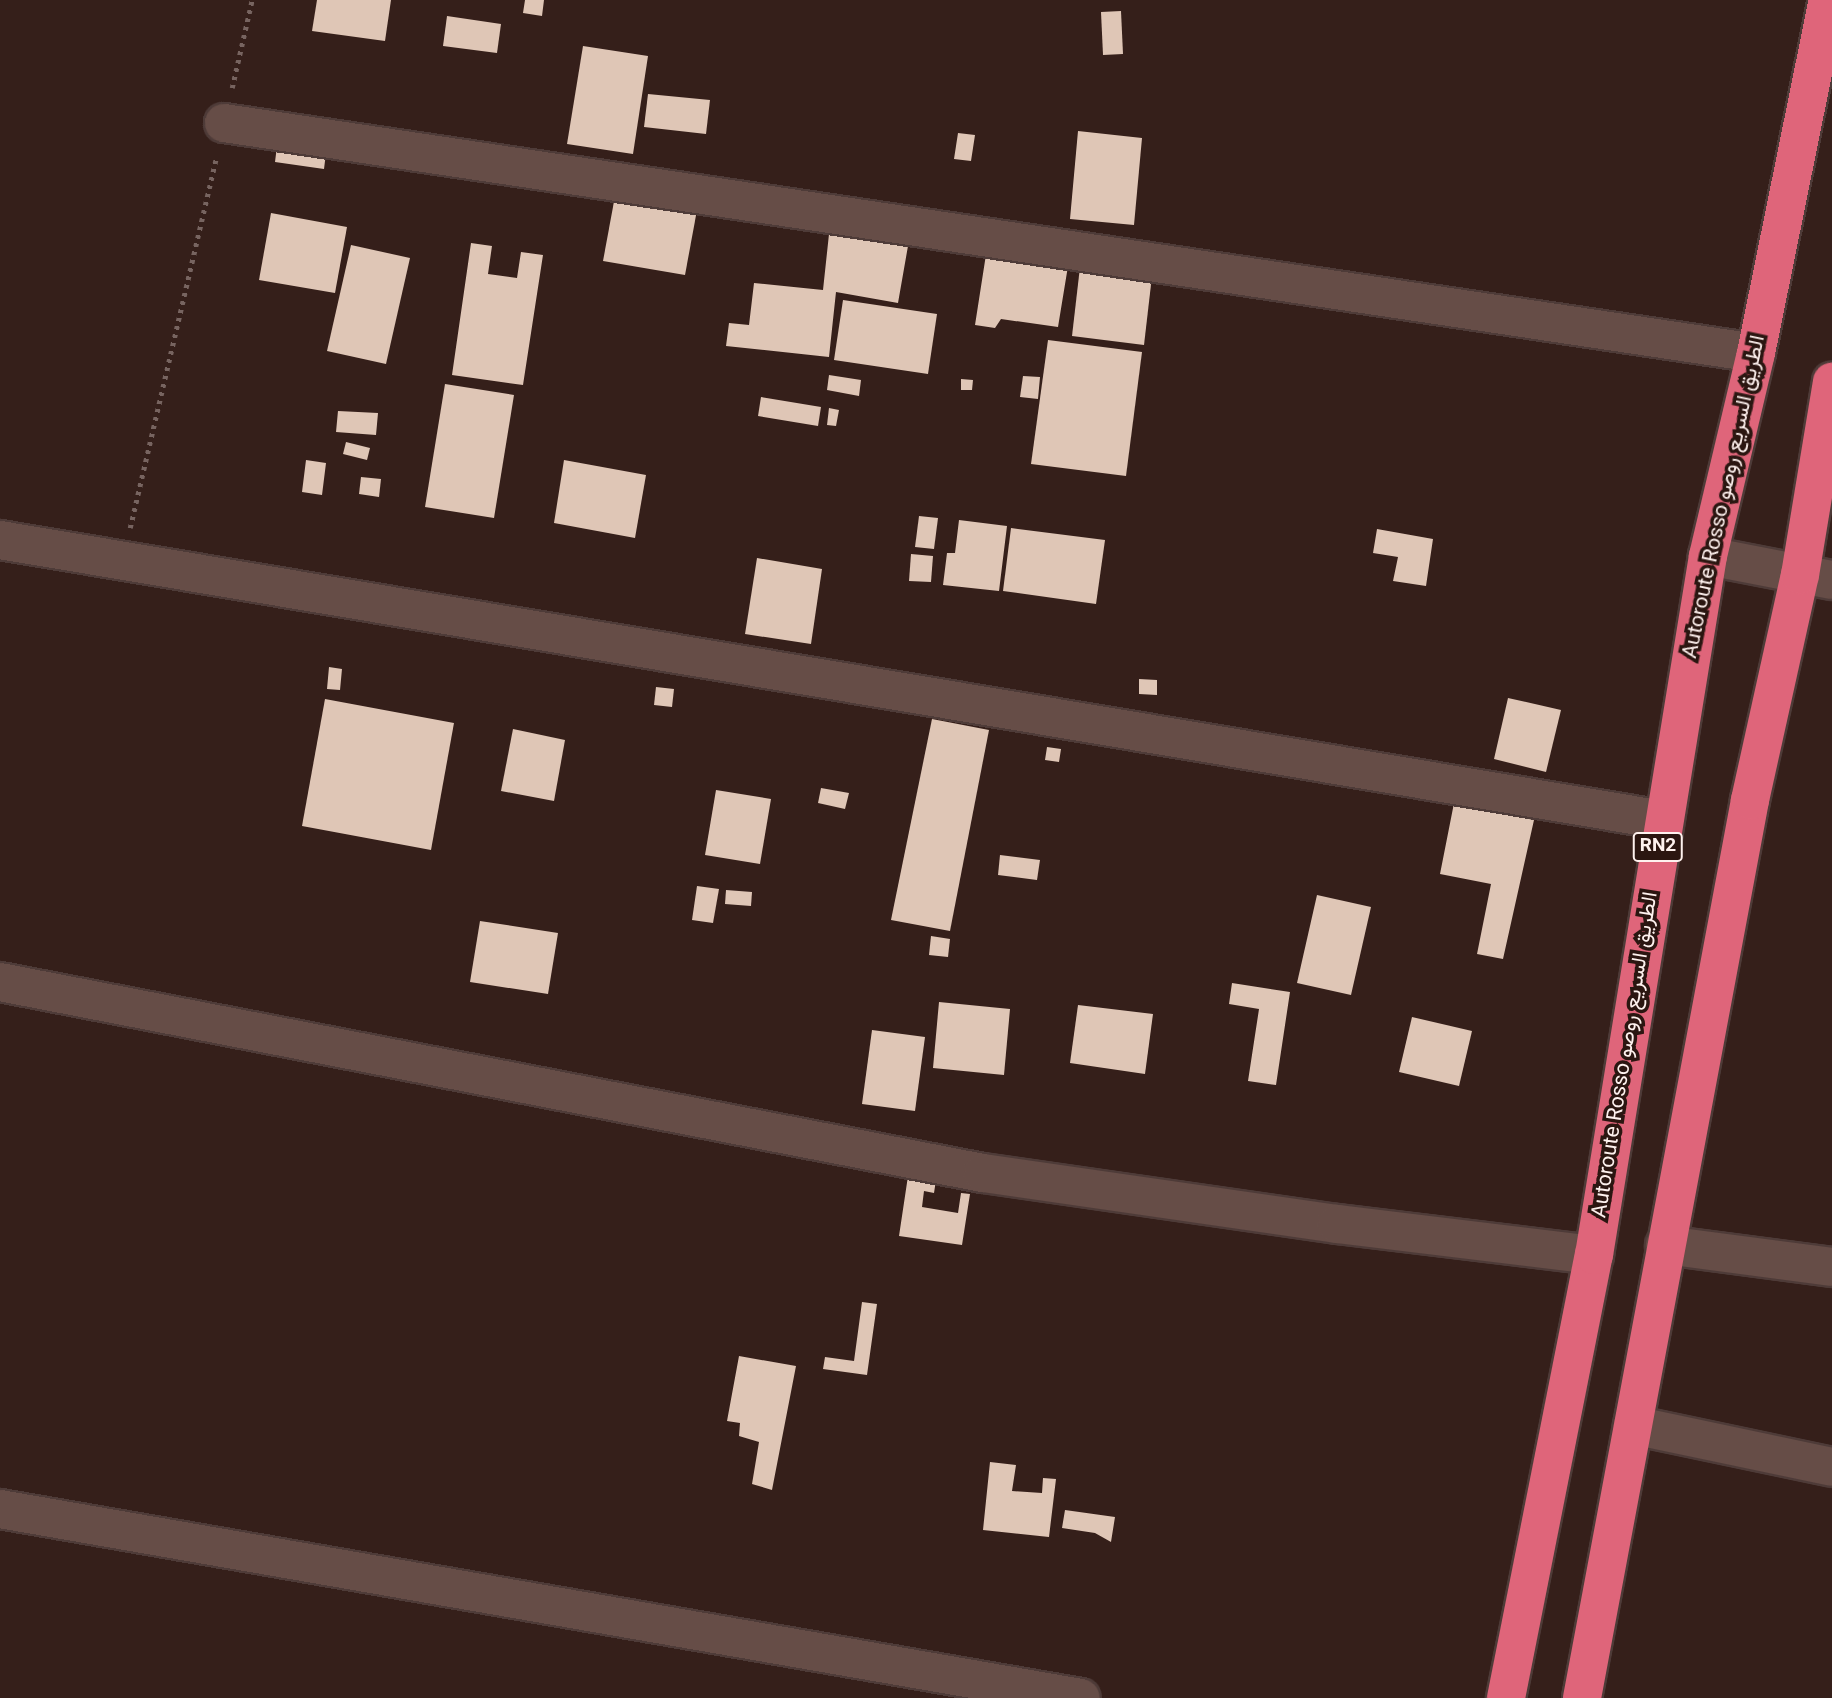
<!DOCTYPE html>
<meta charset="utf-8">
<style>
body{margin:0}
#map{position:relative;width:1832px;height:1698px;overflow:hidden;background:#351f1a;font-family:Georgia,Vazirmatn,serif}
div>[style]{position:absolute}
.building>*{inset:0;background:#dfc6b6}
.path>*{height:4.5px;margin-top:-2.25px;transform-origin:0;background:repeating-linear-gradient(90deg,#776460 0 3.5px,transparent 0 8.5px)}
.roads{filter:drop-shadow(2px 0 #4e3b38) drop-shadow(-2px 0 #4e3b38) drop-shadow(0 2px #4e3b38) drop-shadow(0 -2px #4e3b38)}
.minor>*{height:38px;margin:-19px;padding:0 19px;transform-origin:19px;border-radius:19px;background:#664d47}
.highway>*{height:38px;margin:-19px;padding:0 19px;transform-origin:19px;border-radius:19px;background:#df657a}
span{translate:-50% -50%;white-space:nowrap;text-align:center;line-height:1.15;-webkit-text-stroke:7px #2b1611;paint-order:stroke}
.shield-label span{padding:2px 5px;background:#2b1611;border:2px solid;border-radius:5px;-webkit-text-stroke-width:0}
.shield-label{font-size:19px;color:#fef1ee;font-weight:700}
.street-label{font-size:21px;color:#fef1ee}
</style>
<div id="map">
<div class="building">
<div style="clip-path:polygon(317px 0,391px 0,385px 41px,312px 31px)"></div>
<div style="clip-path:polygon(525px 0,544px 0,542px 16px,523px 13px)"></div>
<div style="clip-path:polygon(1121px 11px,1123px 54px,1103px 55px,1101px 12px)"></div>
<div style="clip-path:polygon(447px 16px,501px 24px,497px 53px,443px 46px)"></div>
<div style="clip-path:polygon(583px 46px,648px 56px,633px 154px,567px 144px)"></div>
<div style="clip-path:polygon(648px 94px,710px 100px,706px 134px,644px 127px)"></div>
<div style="clip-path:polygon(1078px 131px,1142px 138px,1134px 225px,1070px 219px)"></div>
<div style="clip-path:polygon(958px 133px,975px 135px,971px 161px,954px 159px)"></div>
<div style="clip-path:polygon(277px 146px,326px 153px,324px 169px,275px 162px)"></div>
<div style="clip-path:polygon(615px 196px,697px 210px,685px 275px,603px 261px)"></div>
<div style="clip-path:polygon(271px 213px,347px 227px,335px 293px,259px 280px)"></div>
<div style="clip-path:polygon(829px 234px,908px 246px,898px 303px,836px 292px,829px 357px,726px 346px,729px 323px,749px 325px,754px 283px,823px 290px)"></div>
<div style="clip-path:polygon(471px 243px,492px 246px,488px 274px,517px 278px,521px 252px,543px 255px,523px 385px,452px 375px)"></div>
<div style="clip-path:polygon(351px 245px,410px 258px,386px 364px,327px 351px)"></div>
<div style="clip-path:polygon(987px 248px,1069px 260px,1058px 327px,1001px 319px,995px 328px,975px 325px)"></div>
<div style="clip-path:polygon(1080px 267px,1152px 276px,1144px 345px,1072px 336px)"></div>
<div style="clip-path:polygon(843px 300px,937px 314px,928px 374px,834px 360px)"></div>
<div style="clip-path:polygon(1048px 340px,1142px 352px,1126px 476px,1031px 464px)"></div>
<div style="clip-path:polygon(829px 375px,861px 380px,859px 396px,827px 390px)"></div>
<div style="clip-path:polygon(1023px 376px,1040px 377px,1038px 399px,1020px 397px)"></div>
<div style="clip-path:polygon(961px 379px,973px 380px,972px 390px,961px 390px)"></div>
<div style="clip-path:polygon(445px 384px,514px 395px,494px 518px,425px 507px)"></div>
<div style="clip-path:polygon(761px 397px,821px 407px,818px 426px,758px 416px)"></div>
<div style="clip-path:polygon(829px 408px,839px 410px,836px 426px,827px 425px)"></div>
<div style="clip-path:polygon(338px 411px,378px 413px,376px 435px,336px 432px)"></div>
<div style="clip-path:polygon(346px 442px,370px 448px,367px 460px,343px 454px)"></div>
<div style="clip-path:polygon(306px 460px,326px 463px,322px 495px,302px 492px)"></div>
<div style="clip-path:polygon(564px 460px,646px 475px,635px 538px,554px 523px)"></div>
<div style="clip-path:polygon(361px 477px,381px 479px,379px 497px,359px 494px)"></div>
<div style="clip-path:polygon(919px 516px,938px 518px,934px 549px,915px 547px)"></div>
<div style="clip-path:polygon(959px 520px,1007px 526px,999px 591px,943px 585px,947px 553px,955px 553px)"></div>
<div style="clip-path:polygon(1011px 528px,1105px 540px,1096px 604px,1003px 591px)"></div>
<div style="clip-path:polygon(1377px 529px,1433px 539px,1426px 586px,1393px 581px,1398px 557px,1373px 553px)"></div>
<div style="clip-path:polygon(911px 554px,933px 556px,931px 582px,909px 581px)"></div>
<div style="clip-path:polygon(757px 558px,822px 569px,811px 644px,745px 634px)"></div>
<div style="clip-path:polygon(329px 667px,342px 669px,340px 690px,327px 689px)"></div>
<div style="clip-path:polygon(1139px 679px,1157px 680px,1157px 695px,1139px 694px)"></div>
<div style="clip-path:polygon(656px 687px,674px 689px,672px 707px,654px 705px)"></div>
<div style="clip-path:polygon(1508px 698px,1561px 710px,1546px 772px,1494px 759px)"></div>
<div style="clip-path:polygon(325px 699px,454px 723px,431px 850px,302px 826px)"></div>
<div style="clip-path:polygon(932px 719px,989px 730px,950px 931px,891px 920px)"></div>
<div style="clip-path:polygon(513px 729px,565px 740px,554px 801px,501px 791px)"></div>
<div style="clip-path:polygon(1047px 747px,1061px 749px,1059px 762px,1045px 760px)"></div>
<div style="clip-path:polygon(821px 788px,849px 793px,845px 809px,818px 803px)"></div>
<div style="clip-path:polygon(716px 790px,771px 799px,760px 864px,705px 855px)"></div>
<div style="clip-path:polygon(1454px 803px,1534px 820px,1503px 959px,1477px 954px,1491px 884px,1440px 874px)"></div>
<div style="clip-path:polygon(1000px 855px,1040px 860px,1037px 880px,998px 875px)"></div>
<div style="clip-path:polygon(697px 886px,719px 889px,713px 923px,692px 920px)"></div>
<div style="clip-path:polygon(726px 890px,752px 892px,751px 906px,725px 904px)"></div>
<div style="clip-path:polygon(1317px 895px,1371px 907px,1351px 995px,1297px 983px)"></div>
<div style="clip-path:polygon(480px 921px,558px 933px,548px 994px,470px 982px)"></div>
<div style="clip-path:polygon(931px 936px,950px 939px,948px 957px,929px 955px)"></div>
<div style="clip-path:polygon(1232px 983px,1290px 992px,1276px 1085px,1248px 1081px,1259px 1009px,1229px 1004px)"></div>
<div style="clip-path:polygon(939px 1002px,1010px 1009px,1004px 1075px,933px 1068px)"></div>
<div style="clip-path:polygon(1078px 1005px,1153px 1014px,1145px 1074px,1070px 1063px)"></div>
<div style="clip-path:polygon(1412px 1017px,1472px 1031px,1459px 1086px,1399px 1072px)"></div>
<div style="clip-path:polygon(872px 1030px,925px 1037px,915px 1111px,862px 1104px)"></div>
<div style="clip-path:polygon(908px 1176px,936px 1180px,934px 1193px,924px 1191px,922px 1207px,958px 1213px,961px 1193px,970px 1194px,962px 1245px,899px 1236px)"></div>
<div style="clip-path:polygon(862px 1302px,877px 1304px,867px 1375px,823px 1369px,825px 1357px,854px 1361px)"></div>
<div style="clip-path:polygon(739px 1356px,796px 1366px,772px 1490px,752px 1484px,759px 1442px,739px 1436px,740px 1423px,727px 1421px)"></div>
<div style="clip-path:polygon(990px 1462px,1016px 1465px,1012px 1491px,1042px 1493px,1043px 1478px,1056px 1479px,1049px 1537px,983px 1530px)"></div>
<div style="clip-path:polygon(1065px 1510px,1115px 1517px,1111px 1542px,1095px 1533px,1062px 1528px)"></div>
</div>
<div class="path">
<div style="left:232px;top:88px;width:90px;rotate:-77.2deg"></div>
<div style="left:130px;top:528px;width:380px;rotate:-76.9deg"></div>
</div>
<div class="roads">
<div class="minor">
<div style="left:224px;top:123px;width:1549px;rotate:8.54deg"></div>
<div style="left:0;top:540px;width:1685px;rotate:9.56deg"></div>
<div style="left:1708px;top:556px;width:126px;rotate:11deg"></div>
<div style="left:0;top:982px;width:1001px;rotate:11deg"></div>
<div style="left:983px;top:1173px;width:358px;rotate:8.2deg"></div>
<div style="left:1337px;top:1224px;width:259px;rotate:6.9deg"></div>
<div style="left:1665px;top:1245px;width:168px;rotate:7.5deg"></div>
<div style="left:1633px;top:1425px;width:203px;rotate:11.9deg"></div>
<div style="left:0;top:1509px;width:1097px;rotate:9.92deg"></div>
</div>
<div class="highway">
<div style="left:1506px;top:1698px;width:452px;rotate:-78.8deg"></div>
<div style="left:1594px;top:1255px;width:708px;rotate:-80.74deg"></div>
<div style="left:1708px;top:556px;width:209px;rotate:-76.7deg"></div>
<div style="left:1756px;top:353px;width:360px;rotate:-78.5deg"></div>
<div style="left:1582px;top:1698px;width:914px;rotate:-79.4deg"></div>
<div style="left:1750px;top:800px;width:230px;rotate:-77.5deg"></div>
<div style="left:1800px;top:575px;width:196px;rotate:-80.6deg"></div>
</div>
</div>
<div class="shield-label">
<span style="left:1658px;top:847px">RN2</span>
</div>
<div class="street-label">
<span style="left:1725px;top:497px;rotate:-78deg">Autoroute Rosso الطريق السريع روصو</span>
<span style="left:1626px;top:1055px;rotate:-81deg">Autoroute Rosso الطريق السريع روصو</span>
</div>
</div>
